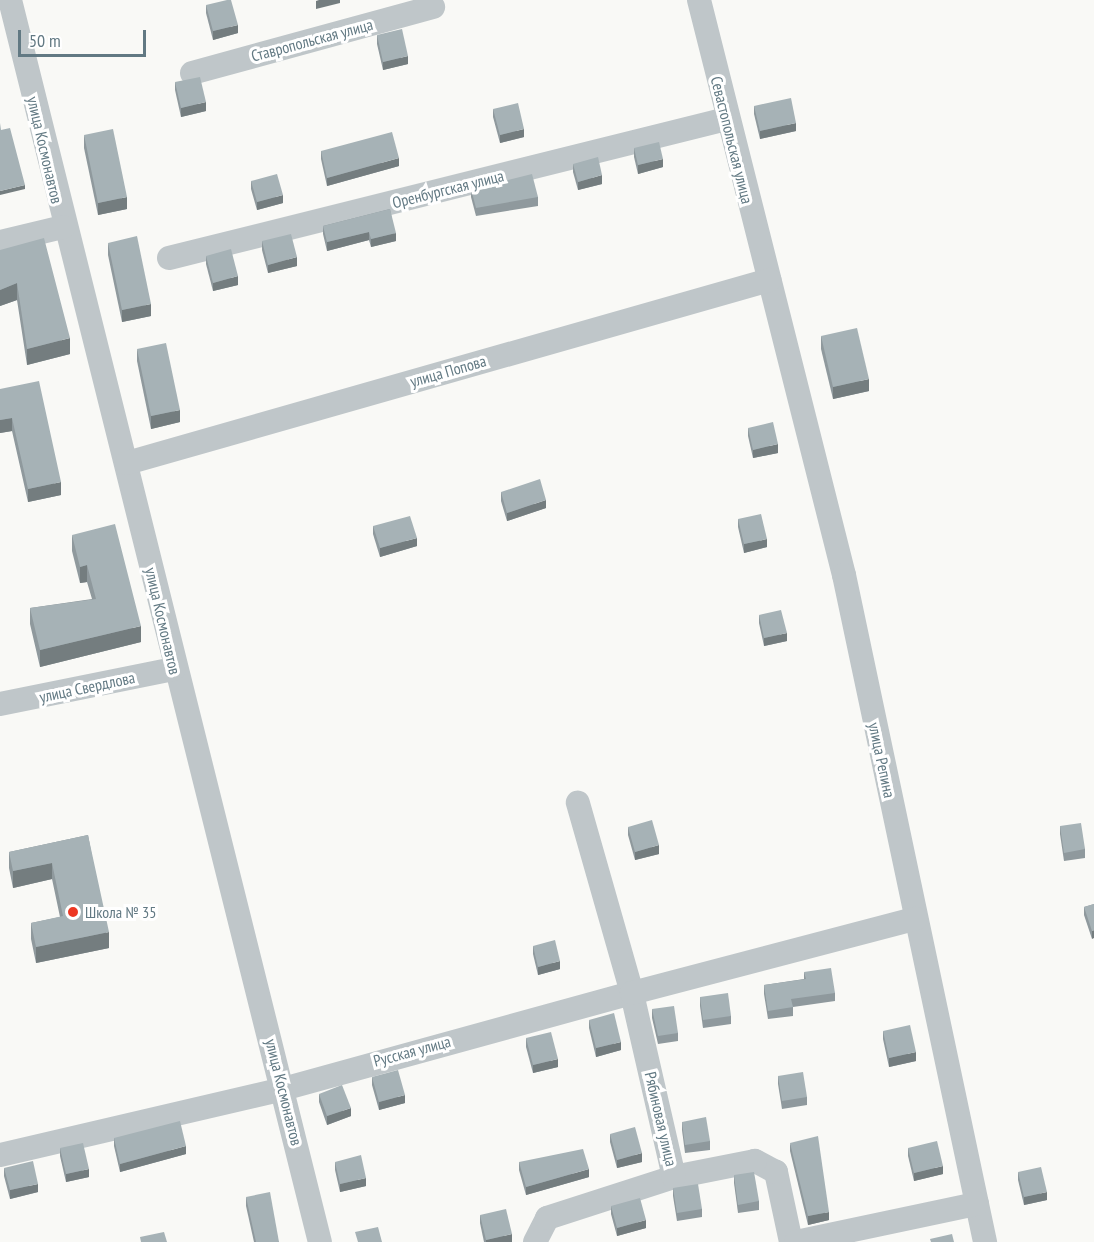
<!DOCTYPE html>
<meta charset="utf-8">
<style>
body{margin:0}
#map{position:relative;width:1094px;height:1242px;overflow:hidden;background:#f9f9f6;font-family:"PT Sans Narrow",sans-serif}
div>[style]{position:absolute}
.minor>*{height:24px;margin:-12px;padding:0 12px;transform-origin:12px;border-radius:12px;background:#bfc6c9}
.wall>*{inset:0;background:#8f999d}
.shaded-wall>*{inset:0;background:#747d7f}
.building>*{inset:0;background:#a6b2b6}
.dots>*{width:16px;height:16px;translate:-50% -50%;box-sizing:border-box;border:3px solid #fff;border-radius:50%}
span{translate:-50% -50%;white-space:nowrap;text-align:center;line-height:1.15;-webkit-text-stroke:6px #fff;paint-order:stroke}
.street-label{font-size:16px;color:#627983}
.poi-label{font-size:16px;color:#627983}
.left{translate:0 -50%;text-align:left}
.scale{position:absolute;left:18px;top:30px;width:128px;height:27px;box-sizing:border-box;border:3px solid #627983;border-top:0;padding-left:8px;font-size:18px;line-height:21px;white-space:nowrap;color:#627983;-webkit-text-stroke:4px #fff;paint-order:stroke}
</style>
<div id="map">
<div class="minor">
<div style="left:10px;top:0;width:1280px;rotate:75.99deg"></div>
<div style="left:699px;top:0;width:593px;rotate:75.85deg"></div>
<div style="left:844px;top:575px;width:682px;rotate:78.06deg"></div>
<div style="left:192px;top:73px;width:250px;rotate:-15.3deg"></div>
<div style="left:0;top:242px;width:65px;rotate:-13.4deg"></div>
<div style="left:169px;top:258px;width:574px;rotate:-14.01deg"></div>
<div style="left:127px;top:463px;width:668px;rotate:-15.91deg"></div>
<div style="left:0;top:704px;width:177px;rotate:-11.4deg"></div>
<div style="left:0;top:1155px;width:291px;rotate:-13.1deg"></div>
<div style="left:283px;top:1089px;width:362px;rotate:-15.4deg"></div>
<div style="left:632px;top:993px;width:198px;rotate:-105.9deg"></div>
<div style="left:535px;top:1242px;width:27px;rotate:-63deg"></div>
<div style="left:547px;top:1218px;width:133px;rotate:-17.9deg"></div>
<div style="left:791px;top:1242px;width:72px;rotate:-102.1deg"></div>
<div style="left:776px;top:1172px;width:24px;rotate:-152deg"></div>
<div style="left:755px;top:1161px;width:83px;rotate:168.8deg"></div>
<div style="left:674px;top:1177px;width:189px;rotate:-102.9deg"></div>
<div style="left:632px;top:993px;width:293px;rotate:-14.7deg"></div>
<div style="left:796px;top:1242px;width:185px;rotate:-11.9deg"></div>
</div>
<div class="wall">
<div style="clip-path:polygon(206px 5px,238px 33px,213px 40px,206px 13px)"></div>
<div style="clip-path:polygon(377px 35px,408px 64px,383px 70px,377px 44px)"></div>
<div style="clip-path:polygon(175px 82px,206px 111px,181px 117px,175px 90px)"></div>
<div style="clip-path:polygon(754px 106px,796px 131px,760px 139px,754px 114px)"></div>
<div style="clip-path:polygon(493px 109px,524px 137px,500px 143px,493px 117px)"></div>
<div style="clip-path:polygon(84px 135px,127px 209px,98px 215px,84px 148px)"></div>
<div style="clip-path:polygon(634px 148px,663px 167px,638px 174px,634px 157px)"></div>
<div style="clip-path:polygon(321px 151px,399px 166px,327px 186px,321px 159px)"></div>
<div style="clip-path:polygon(573px 164px,602px 184px,578px 190px,573px 172px)"></div>
<div style="clip-path:polygon(251px 181px,283px 203px,257px 210px,251px 189px)"></div>
<div style="clip-path:polygon(471px 189px,538px 197px,538px 206px,476px 216px,471px 197px)"></div>
<div style="clip-path:polygon(390px 209px,396px 241px,371px 247px,369px 240px,327px 251px,323px 234px,323px 226px)"></div>
<div style="clip-path:polygon(262px 241px,297px 266px,268px 273px,262px 250px)"></div>
<div style="clip-path:polygon(108px 243px,151px 316px,122px 322px,108px 255px)"></div>
<div style="clip-path:polygon(0 250px,70px 354px,27px 365px,17px 300px,0 306px)"></div>
<div style="clip-path:polygon(206px 256px,238px 285px,213px 291px,206px 264px)"></div>
<div style="clip-path:polygon(821px 336px,869px 391px,833px 399px,821px 349px)"></div>
<div style="clip-path:polygon(137px 349px,180px 422px,151px 429px,137px 361px)"></div>
<div style="clip-path:polygon(0 389px,61px 495px,28px 502px,12px 431px,0 433px)"></div>
<div style="clip-path:polygon(748px 428px,778px 453px,753px 458px,748px 436px)"></div>
<div style="clip-path:polygon(501px 492px,546px 508px,507px 521px,501px 501px)"></div>
<div style="clip-path:polygon(738px 519px,767px 547px,744px 553px,738px 527px)"></div>
<div style="clip-path:polygon(373px 526px,417px 546px,380px 557px,373px 534px)"></div>
<div style="clip-path:polygon(72px 535px,141px 642px,40px 667px,30px 624px,30px 608px,92px 599px,87px 582px,80px 583px,72px 551px)"></div>
<div style="clip-path:polygon(759px 615px,787px 641px,764px 646px,759px 623px)"></div>
<div style="clip-path:polygon(1060px 826px,1085px 849px,1085px 858px,1064px 861px,1060px 834px)"></div>
<div style="clip-path:polygon(628px 827px,659px 854px,635px 860px,628px 835px)"></div>
<div style="clip-path:polygon(88px 835px,109px 948px,36px 963px,31px 939px,31px 923px,60px 917px,52px 879px,13px 888px,9px 868px,9px 852px)"></div>
<div style="clip-path:polygon(1094px 904px,1092px 939px,1084px 915px,1084px 907px)"></div>
<div style="clip-path:polygon(533px 946px,560px 969px,538px 975px,533px 954px)"></div>
<div style="clip-path:polygon(804px 972px,835px 993px,835px 1001px,793px 1007px,793px 1016px,768px 1019px,764px 994px,764px 985px,804px 979px)"></div>
<div style="clip-path:polygon(700px 997px,731px 1016px,731px 1024px,703px 1028px,700px 1006px)"></div>
<div style="clip-path:polygon(652px 1009px,678px 1033px,678px 1041px,658px 1044px,652px 1018px)"></div>
<div style="clip-path:polygon(589px 1020px,621px 1050px,596px 1057px,589px 1028px)"></div>
<div style="clip-path:polygon(883px 1031px,916px 1061px,889px 1067px,883px 1039px)"></div>
<div style="clip-path:polygon(526px 1038px,558px 1067px,533px 1073px,526px 1047px)"></div>
<div style="clip-path:polygon(778px 1076px,807px 1097px,807px 1105px,782px 1109px,778px 1084px)"></div>
<div style="clip-path:polygon(372px 1077px,405px 1103px,379px 1110px,372px 1085px)"></div>
<div style="clip-path:polygon(319px 1094px,351px 1116px,327px 1125px,319px 1102px)"></div>
<div style="clip-path:polygon(682px 1122px,710px 1141px,710px 1150px,685px 1153px,682px 1130px)"></div>
<div style="clip-path:polygon(610px 1134px,642px 1162px,617px 1168px,610px 1142px)"></div>
<div style="clip-path:polygon(114px 1138px,186px 1154px,120px 1172px,114px 1146px)"></div>
<div style="clip-path:polygon(790px 1143px,829px 1220px,808px 1225px,790px 1151px)"></div>
<div style="clip-path:polygon(60px 1148px,89px 1177px,66px 1182px,60px 1156px)"></div>
<div style="clip-path:polygon(908px 1148px,943px 1174px,914px 1181px,908px 1156px)"></div>
<div style="clip-path:polygon(335px 1162px,366px 1186px,340px 1192px,335px 1170px)"></div>
<div style="clip-path:polygon(519px 1162px,589px 1177px,526px 1195px,519px 1170px)"></div>
<div style="clip-path:polygon(4px 1168px,38px 1192px,10px 1199px,4px 1176px)"></div>
<div style="clip-path:polygon(1018px 1172px,1047px 1200px,1024px 1205px,1018px 1180px)"></div>
<div style="clip-path:polygon(734px 1175px,759px 1201px,759px 1210px,738px 1213px,734px 1183px)"></div>
<div style="clip-path:polygon(673px 1188px,702px 1209px,702px 1217px,677px 1221px,673px 1196px)"></div>
<div style="clip-path:polygon(246px 1197px,279px 1242px,254px 1242px,246px 1206px)"></div>
<div style="clip-path:polygon(611px 1206px,646px 1228px,617px 1236px,611px 1214px)"></div>
<div style="clip-path:polygon(480px 1215px,512px 1242px,484px 1242px,480px 1223px)"></div>
</div>
<div class="shaded-wall">
<div style="clip-path:polygon(319px 0,340px 0,340px 3px,316px 9px,316px 1px)"></div>
<div style="clip-path:polygon(238px 25px,238px 33px,213px 40px,213px 31px)"></div>
<div style="clip-path:polygon(408px 56px,408px 64px,383px 70px,383px 62px)"></div>
<div style="clip-path:polygon(206px 102px,206px 111px,181px 117px,181px 108px)"></div>
<div style="clip-path:polygon(796px 123px,796px 131px,760px 139px,760px 131px)"></div>
<div style="clip-path:polygon(524px 129px,524px 137px,500px 143px,500px 135px)"></div>
<div style="clip-path:polygon(399px 158px,399px 166px,327px 186px,327px 178px)"></div>
<div style="clip-path:polygon(663px 159px,663px 167px,638px 174px,638px 165px)"></div>
<div style="clip-path:polygon(602px 175px,602px 184px,578px 190px,578px 182px)"></div>
<div style="clip-path:polygon(25px 185px,25px 189px,0 195px,0 191px)"></div>
<div style="clip-path:polygon(283px 195px,283px 203px,257px 210px,257px 202px)"></div>
<div style="clip-path:polygon(127px 197px,127px 209px,98px 215px,98px 203px)"></div>
<div style="clip-path:polygon(369px 232px,369px 240px,327px 251px,327px 242px)"></div>
<div style="clip-path:polygon(396px 233px,396px 241px,371px 247px,371px 239px)"></div>
<div style="clip-path:polygon(297px 257px,297px 266px,268px 273px,268px 265px)"></div>
<div style="clip-path:polygon(238px 276px,238px 285px,213px 291px,213px 283px)"></div>
<div style="clip-path:polygon(17px 283px,17px 300px,0 306px,0 290px)"></div>
<div style="clip-path:polygon(151px 304px,151px 316px,122px 322px,122px 310px)"></div>
<div style="clip-path:polygon(70px 338px,70px 354px,27px 365px,27px 349px)"></div>
<div style="clip-path:polygon(869px 379px,869px 391px,833px 399px,833px 387px)"></div>
<div style="clip-path:polygon(180px 410px,180px 422px,151px 429px,151px 416px)"></div>
<div style="clip-path:polygon(12px 418px,12px 431px,0 433px,0 420px)"></div>
<div style="clip-path:polygon(778px 444px,778px 453px,753px 458px,753px 450px)"></div>
<div style="clip-path:polygon(61px 482px,61px 495px,28px 502px,28px 489px)"></div>
<div style="clip-path:polygon(546px 500px,546px 508px,507px 521px,507px 513px)"></div>
<div style="clip-path:polygon(417px 538px,417px 546px,380px 557px,380px 548px)"></div>
<div style="clip-path:polygon(767px 539px,767px 547px,744px 553px,744px 544px)"></div>
<div style="clip-path:polygon(87px 565px,87px 582px,80px 583px,80px 567px)"></div>
<div style="clip-path:polygon(141px 626px,141px 642px,40px 667px,40px 650px)"></div>
<div style="clip-path:polygon(787px 633px,787px 641px,764px 646px,764px 638px)"></div>
<div style="clip-path:polygon(659px 845px,659px 854px,635px 860px,635px 852px)"></div>
<div style="clip-path:polygon(52px 863px,52px 879px,13px 888px,13px 871px)"></div>
<div style="clip-path:polygon(1094px 930px,1094px 938px,1092px 939px,1092px 931px)"></div>
<div style="clip-path:polygon(109px 932px,109px 948px,36px 963px,36px 947px)"></div>
<div style="clip-path:polygon(560px 961px,560px 969px,538px 975px,538px 967px)"></div>
<div style="clip-path:polygon(621px 1042px,621px 1050px,596px 1057px,596px 1048px)"></div>
<div style="clip-path:polygon(916px 1052px,916px 1061px,889px 1067px,889px 1058px)"></div>
<div style="clip-path:polygon(558px 1059px,558px 1067px,533px 1073px,533px 1065px)"></div>
<div style="clip-path:polygon(405px 1095px,405px 1103px,379px 1110px,379px 1102px)"></div>
<div style="clip-path:polygon(351px 1108px,351px 1116px,327px 1125px,327px 1116px)"></div>
<div style="clip-path:polygon(186px 1146px,186px 1154px,120px 1172px,120px 1164px)"></div>
<div style="clip-path:polygon(642px 1153px,642px 1162px,617px 1168px,617px 1160px)"></div>
<div style="clip-path:polygon(943px 1166px,943px 1174px,914px 1181px,914px 1173px)"></div>
<div style="clip-path:polygon(89px 1169px,89px 1177px,66px 1182px,66px 1174px)"></div>
<div style="clip-path:polygon(589px 1169px,589px 1177px,526px 1195px,526px 1187px)"></div>
<div style="clip-path:polygon(366px 1178px,366px 1186px,340px 1192px,340px 1184px)"></div>
<div style="clip-path:polygon(38px 1184px,38px 1192px,10px 1199px,10px 1190px)"></div>
<div style="clip-path:polygon(1047px 1192px,1047px 1200px,1024px 1205px,1024px 1197px)"></div>
<div style="clip-path:polygon(829px 1212px,829px 1220px,808px 1225px,808px 1216px)"></div>
<div style="clip-path:polygon(646px 1220px,646px 1228px,617px 1236px,617px 1228px)"></div>
<div style="clip-path:polygon(512px 1234px,512px 1242px,486px 1242px,486px 1240px)"></div>
</div>
<div class="building">
<div style="clip-path:polygon(227px 0,231px 0,238px 25px,213px 31px,206px 5px)"></div>
<div style="clip-path:polygon(402px 29px,408px 56px,383px 62px,377px 35px)"></div>
<div style="clip-path:polygon(200px 77px,206px 102px,181px 108px,175px 82px)"></div>
<div style="clip-path:polygon(791px 98px,796px 123px,760px 131px,754px 106px)"></div>
<div style="clip-path:polygon(518px 103px,524px 129px,500px 135px,493px 109px)"></div>
<div style="clip-path:polygon(0 123px,1px 130px,10px 128px,25px 185px,0 191px)"></div>
<div style="clip-path:polygon(113px 129px,127px 197px,98px 203px,84px 135px)"></div>
<div style="clip-path:polygon(392px 132px,399px 158px,327px 178px,321px 151px)"></div>
<div style="clip-path:polygon(659px 142px,663px 159px,638px 165px,634px 148px)"></div>
<div style="clip-path:polygon(598px 157px,602px 175px,578px 182px,573px 164px)"></div>
<div style="clip-path:polygon(277px 174px,283px 195px,257px 202px,251px 181px)"></div>
<div style="clip-path:polygon(532px 174px,538px 197px,476px 208px,471px 189px)"></div>
<div style="clip-path:polygon(390px 209px,396px 233px,371px 239px,369px 232px,327px 242px,323px 226px)"></div>
<div style="clip-path:polygon(291px 234px,297px 257px,268px 265px,262px 241px)"></div>
<div style="clip-path:polygon(137px 236px,151px 304px,122px 310px,108px 243px)"></div>
<div style="clip-path:polygon(44px 238px,70px 338px,27px 349px,17px 283px,0 290px,0 250px)"></div>
<div style="clip-path:polygon(231px 249px,238px 276px,213px 283px,206px 256px)"></div>
<div style="clip-path:polygon(857px 328px,869px 379px,833px 387px,821px 336px)"></div>
<div style="clip-path:polygon(166px 343px,180px 410px,151px 416px,137px 349px)"></div>
<div style="clip-path:polygon(39px 381px,61px 482px,28px 489px,12px 418px,0 420px,0 389px)"></div>
<div style="clip-path:polygon(773px 422px,778px 444px,753px 450px,748px 428px)"></div>
<div style="clip-path:polygon(540px 479px,546px 500px,507px 513px,501px 492px)"></div>
<div style="clip-path:polygon(761px 514px,767px 539px,744px 544px,738px 519px)"></div>
<div style="clip-path:polygon(410px 516px,417px 538px,380px 548px,373px 526px)"></div>
<div style="clip-path:polygon(115px 524px,141px 626px,40px 650px,30px 608px,96px 599px,87px 565px,80px 567px,72px 535px)"></div>
<div style="clip-path:polygon(781px 610px,787px 633px,764px 638px,759px 615px)"></div>
<div style="clip-path:polygon(652px 820px,659px 845px,635px 852px,628px 827px)"></div>
<div style="clip-path:polygon(1081px 823px,1085px 849px,1064px 853px,1060px 826px)"></div>
<div style="clip-path:polygon(88px 835px,109px 932px,36px 947px,31px 923px,63px 916px,52px 863px,13px 871px,9px 852px)"></div>
<div style="clip-path:polygon(1094px 904px,1094px 930px,1092px 931px,1084px 907px)"></div>
<div style="clip-path:polygon(555px 940px,560px 961px,538px 967px,533px 946px)"></div>
<div style="clip-path:polygon(831px 968px,835px 993px,791px 999px,793px 1007px,768px 1011px,764px 985px,806px 979px,804px 972px)"></div>
<div style="clip-path:polygon(728px 993px,731px 1016px,703px 1020px,700px 997px)"></div>
<div style="clip-path:polygon(674px 1006px,678px 1033px,658px 1036px,652px 1009px)"></div>
<div style="clip-path:polygon(614px 1013px,621px 1042px,596px 1048px,589px 1020px)"></div>
<div style="clip-path:polygon(910px 1025px,916px 1052px,889px 1058px,883px 1031px)"></div>
<div style="clip-path:polygon(551px 1032px,558px 1059px,533px 1065px,526px 1038px)"></div>
<div style="clip-path:polygon(398px 1070px,405px 1095px,379px 1102px,372px 1077px)"></div>
<div style="clip-path:polygon(803px 1072px,807px 1097px,782px 1101px,778px 1076px)"></div>
<div style="clip-path:polygon(342px 1085px,351px 1108px,327px 1116px,319px 1094px)"></div>
<div style="clip-path:polygon(706px 1117px,710px 1141px,685px 1145px,682px 1122px)"></div>
<div style="clip-path:polygon(180px 1121px,186px 1146px,120px 1164px,114px 1138px)"></div>
<div style="clip-path:polygon(635px 1127px,642px 1153px,617px 1160px,610px 1134px)"></div>
<div style="clip-path:polygon(818px 1136px,829px 1212px,808px 1216px,790px 1143px)"></div>
<div style="clip-path:polygon(937px 1141px,943px 1166px,914px 1173px,908px 1148px)"></div>
<div style="clip-path:polygon(83px 1143px,89px 1169px,66px 1174px,60px 1148px)"></div>
<div style="clip-path:polygon(583px 1149px,589px 1169px,526px 1187px,519px 1162px)"></div>
<div style="clip-path:polygon(361px 1155px,366px 1178px,340px 1184px,335px 1162px)"></div>
<div style="clip-path:polygon(33px 1161px,38px 1184px,10px 1190px,4px 1168px)"></div>
<div style="clip-path:polygon(1041px 1167px,1047px 1192px,1024px 1197px,1018px 1172px)"></div>
<div style="clip-path:polygon(754px 1172px,759px 1201px,738px 1205px,734px 1175px)"></div>
<div style="clip-path:polygon(698px 1184px,702px 1209px,677px 1213px,673px 1188px)"></div>
<div style="clip-path:polygon(270px 1192px,279px 1242px,256px 1242px,246px 1197px)"></div>
<div style="clip-path:polygon(640px 1198px,646px 1220px,617px 1228px,611px 1206px)"></div>
<div style="clip-path:polygon(506px 1209px,512px 1234px,486px 1240px,480px 1215px)"></div>
<div style="clip-path:polygon(378px 1227px,382px 1242px,358px 1242px,355px 1232px)"></div>
<div style="clip-path:polygon(164px 1232px,167px 1242px,141px 1242px,140px 1237px)"></div>
<div style="clip-path:polygon(952px 1234px,954px 1242px,931px 1242px,930px 1239px)"></div>
</div>
<div class="dots">
<div style="left:73px;top:912px;background:#ec3723"></div>
</div>
<div class="street-label">
<span style="left:312px;top:40px;rotate:-15deg">Ставропольская улица</span>
<span style="left:732px;top:140px;rotate:76deg">Севастопольская улица</span>
<span style="left:45px;top:150px;rotate:77deg">улица Космонавтов</span>
<span style="left:448px;top:189px;rotate:-14deg">Оренбургская улица</span>
<span style="left:448px;top:371px;rotate:-16deg">улица Попова</span>
<span style="left:163px;top:621px;rotate:77deg">улица Космонавтов</span>
<span style="left:87px;top:687px;rotate:-12deg">улица Свердлова</span>
<span style="left:882px;top:760px;rotate:78deg">улица Репина</span>
<span style="left:412px;top:1051px;rotate:-15deg">Русская улица</span>
<span style="left:284px;top:1092px;rotate:76deg">улица Космонавтов</span>
<span style="left:661px;top:1119px;rotate:77deg">Рябиновая улица</span>
</div>
<div class="poi-label">
<span class="left" style="left:85px;top:912px">Школа № 35</span>
</div>
<div class="scale">50 m</div>
</div>
